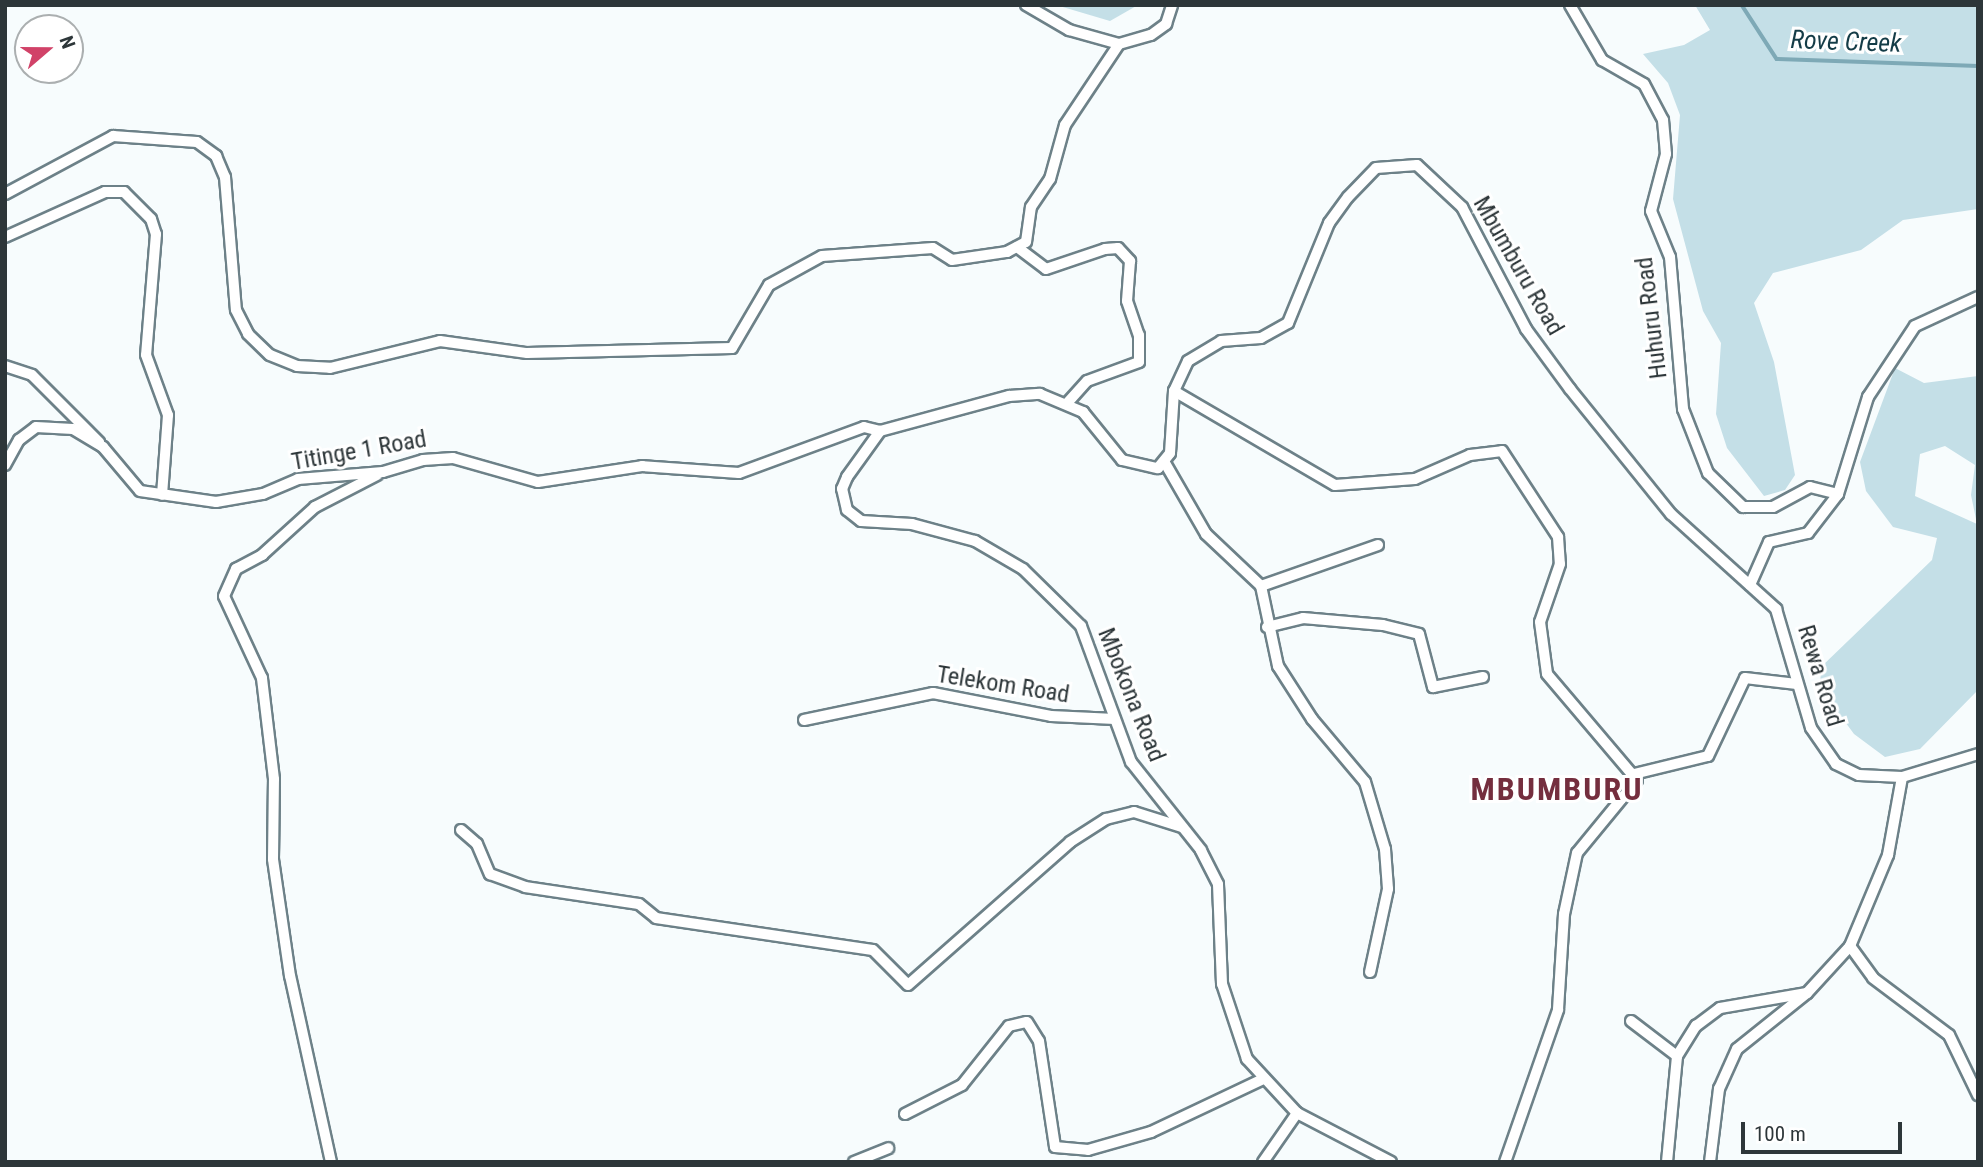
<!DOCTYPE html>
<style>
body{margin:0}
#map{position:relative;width:1983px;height:1167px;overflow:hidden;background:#f7fcfd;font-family:"Roboto Condensed",sans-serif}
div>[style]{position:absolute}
.green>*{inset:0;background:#c4dfe7}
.stream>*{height:3.5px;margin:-1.75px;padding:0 1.75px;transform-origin:1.75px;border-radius:1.75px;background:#7ea9b6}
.roads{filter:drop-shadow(2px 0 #6d8188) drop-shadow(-2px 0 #6d8188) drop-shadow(0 2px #6d8188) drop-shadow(0 -2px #6d8188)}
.minor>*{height:10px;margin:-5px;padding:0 5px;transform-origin:5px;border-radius:5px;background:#fff}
span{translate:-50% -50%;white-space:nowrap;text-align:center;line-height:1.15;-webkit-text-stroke:6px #fff;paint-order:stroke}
.street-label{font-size:24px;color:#2d3639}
.water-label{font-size:26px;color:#143c47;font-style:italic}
.district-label{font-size:32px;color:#742e3e;font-weight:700;letter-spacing:2px}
.frame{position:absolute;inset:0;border:7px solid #2d3639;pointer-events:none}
.north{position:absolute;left:14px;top:14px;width:70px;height:70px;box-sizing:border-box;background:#fff;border:2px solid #abafb0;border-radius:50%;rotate:70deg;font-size:19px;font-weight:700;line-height:28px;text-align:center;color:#2d3639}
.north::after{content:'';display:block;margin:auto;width:24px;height:32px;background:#d14268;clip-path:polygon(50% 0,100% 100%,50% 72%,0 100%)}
.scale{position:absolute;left:1741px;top:1122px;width:161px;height:32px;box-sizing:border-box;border:4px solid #2d3639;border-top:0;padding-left:9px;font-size:21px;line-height:24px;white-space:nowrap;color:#2d3639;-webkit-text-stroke:5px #fff;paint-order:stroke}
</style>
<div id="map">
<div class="green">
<div style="clip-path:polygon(1056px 5px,1138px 5px,1110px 21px)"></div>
<div style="clip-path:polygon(1695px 5px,1978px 5px,1978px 209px,1903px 220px,1861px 250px,1773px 273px,1754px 303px,1774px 362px,1795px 475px,1785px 490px,1764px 496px,1727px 448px,1716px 414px,1721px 343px,1703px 311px,1673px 199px,1680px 115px,1668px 83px,1643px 54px,1684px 45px,1710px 30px)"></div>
<div style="clip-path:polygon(evenodd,1895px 368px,1924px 383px,1978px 376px,1978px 690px,1920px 749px,1885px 757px,1854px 734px,1820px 688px,1821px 667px,1932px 560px,1937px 538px,1893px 527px,1866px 491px,1860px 462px,1895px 368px,1945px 446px,1975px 465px,1971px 495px,1977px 524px,1915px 496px,1920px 454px,1945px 446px)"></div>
</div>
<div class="stream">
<div style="left:1742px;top:5px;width:64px;rotate:57.1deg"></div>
<div style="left:1777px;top:59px;width:201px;rotate:2deg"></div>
</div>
<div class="roads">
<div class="minor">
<div style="left:1026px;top:5px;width:50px;rotate:30.2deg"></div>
<div style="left:1069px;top:30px;width:52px;rotate:15.6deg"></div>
<div style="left:1119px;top:44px;width:33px;rotate:-16deg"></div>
<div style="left:1151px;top:35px;width:19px;rotate:-36deg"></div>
<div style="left:1166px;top:24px;width:20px;rotate:-72deg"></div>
<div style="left:1570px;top:5px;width:64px;rotate:59.8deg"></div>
<div style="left:1602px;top:60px;width:48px;rotate:29.7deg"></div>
<div style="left:1644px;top:84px;width:41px;rotate:62.2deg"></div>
<div style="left:1663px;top:120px;width:34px;rotate:85deg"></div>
<div style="left:1666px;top:154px;width:59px;rotate:104.7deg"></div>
<div style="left:1651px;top:211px;width:50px;rotate:67.6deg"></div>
<div style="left:1670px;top:257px;width:153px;rotate:85.1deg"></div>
<div style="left:1683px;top:409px;width:69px;rotate:68.7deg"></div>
<div style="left:1708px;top:473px;width:49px;rotate:44.2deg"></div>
<div style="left:1743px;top:507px;width:30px"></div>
<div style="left:1773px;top:507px;width:42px;rotate:-28.4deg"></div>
<div style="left:1810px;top:487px;width:29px;rotate:14deg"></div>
<div style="left:5px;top:194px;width:123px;rotate:-28.2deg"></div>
<div style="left:113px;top:136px;width:84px;rotate:4.1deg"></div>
<div style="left:197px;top:142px;width:24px;rotate:36deg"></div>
<div style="left:216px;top:156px;width:23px;rotate:67deg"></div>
<div style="left:225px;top:177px;width:133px;rotate:85.3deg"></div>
<div style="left:236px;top:310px;width:27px;rotate:63deg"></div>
<div style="left:248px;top:334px;width:30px;rotate:44deg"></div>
<div style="left:270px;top:355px;width:29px;rotate:22deg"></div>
<div style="left:297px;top:366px;width:33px;rotate:3deg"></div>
<div style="left:330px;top:368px;width:113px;rotate:-13.8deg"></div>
<div style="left:440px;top:341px;width:88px;rotate:7.9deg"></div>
<div style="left:527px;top:353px;width:205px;rotate:-1.4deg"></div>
<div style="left:732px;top:348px;width:73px;rotate:-59.6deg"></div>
<div style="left:769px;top:285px;width:60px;rotate:-28.7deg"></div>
<div style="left:822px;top:256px;width:111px;rotate:-4.1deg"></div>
<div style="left:933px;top:248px;width:22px;rotate:32deg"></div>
<div style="left:952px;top:260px;width:56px;rotate:-8.3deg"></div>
<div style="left:1007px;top:252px;width:21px;rotate:-28deg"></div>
<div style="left:1026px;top:242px;width:35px;rotate:-82deg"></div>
<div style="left:1031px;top:207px;width:34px;rotate:-56deg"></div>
<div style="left:1050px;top:179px;width:56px;rotate:-74.5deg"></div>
<div style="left:1065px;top:125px;width:97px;rotate:-56.3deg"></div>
<div style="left:5px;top:237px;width:110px;rotate:-24.2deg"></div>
<div style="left:105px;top:192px;width:19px"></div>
<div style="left:124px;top:192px;width:38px;rotate:45deg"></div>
<div style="left:151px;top:219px;width:16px;rotate:72deg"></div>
<div style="left:156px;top:234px;width:121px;rotate:94.7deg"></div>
<div style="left:146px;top:355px;width:64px;rotate:69.9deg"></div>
<div style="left:168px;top:415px;width:80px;rotate:94.3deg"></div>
<div style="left:1017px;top:247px;width:36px;rotate:37deg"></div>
<div style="left:1046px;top:269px;width:62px;rotate:-18.7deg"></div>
<div style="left:1105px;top:249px;width:13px;rotate:-4deg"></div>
<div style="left:1118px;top:248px;width:18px;rotate:47deg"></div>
<div style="left:1130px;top:261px;width:40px;rotate:94.3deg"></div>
<div style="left:1127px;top:301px;width:36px;rotate:71deg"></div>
<div style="left:1139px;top:335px;width:27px;rotate:90deg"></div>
<div style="left:1139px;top:362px;width:55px;rotate:159.9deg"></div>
<div style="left:1087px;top:381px;width:28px;rotate:132deg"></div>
<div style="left:5px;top:366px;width:28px;rotate:18deg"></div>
<div style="left:32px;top:375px;width:95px;rotate:45deg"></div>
<div style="left:1174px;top:391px;width:186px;rotate:30.3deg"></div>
<div style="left:1335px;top:485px;width:80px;rotate:-4.3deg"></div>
<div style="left:1415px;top:479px;width:60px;rotate:-23.6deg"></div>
<div style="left:1470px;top:455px;width:32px;rotate:-7deg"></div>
<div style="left:1502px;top:451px;width:103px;rotate:56.9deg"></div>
<div style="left:1558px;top:537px;width:27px;rotate:86deg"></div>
<div style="left:1560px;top:564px;width:61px;rotate:109deg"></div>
<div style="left:1540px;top:622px;width:52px;rotate:82.3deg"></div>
<div style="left:1547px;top:674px;width:139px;rotate:49.7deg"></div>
<div style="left:1637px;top:780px;width:94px;rotate:129.4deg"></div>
<div style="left:1577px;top:853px;width:62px;rotate:102deg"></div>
<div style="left:1564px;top:914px;width:96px;rotate:93.6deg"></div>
<div style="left:1558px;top:1010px;width:161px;rotate:109.2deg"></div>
<div style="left:1165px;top:463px;width:82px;rotate:60deg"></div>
<div style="left:1206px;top:534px;width:76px;rotate:43.4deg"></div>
<div style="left:1261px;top:586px;width:82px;rotate:78deg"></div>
<div style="left:1278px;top:666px;width:63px;rotate:57.3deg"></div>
<div style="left:1312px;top:719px;width:82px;rotate:49.9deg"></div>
<div style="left:1365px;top:782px;width:70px;rotate:73.4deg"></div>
<div style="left:1385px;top:849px;width:40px;rotate:85.7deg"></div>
<div style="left:1388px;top:889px;width:85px;rotate:102.2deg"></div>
<div style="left:5px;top:465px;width:29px;rotate:-61deg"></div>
<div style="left:19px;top:440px;width:21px;rotate:-37deg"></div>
<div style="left:36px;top:427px;width:37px;rotate:3deg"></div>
<div style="left:73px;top:429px;width:35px;rotate:31deg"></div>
<div style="left:103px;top:447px;width:57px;rotate:49.9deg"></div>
<div style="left:140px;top:491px;width:77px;rotate:8.2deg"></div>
<div style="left:216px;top:502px;width:48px;rotate:-9.7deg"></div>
<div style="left:263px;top:494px;width:38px;rotate:-23deg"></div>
<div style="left:298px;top:479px;width:85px;rotate:-4.7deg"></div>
<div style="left:383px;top:472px;width:42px;rotate:-16.7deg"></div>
<div style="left:423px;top:460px;width:30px;rotate:-4deg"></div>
<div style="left:453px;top:458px;width:88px;rotate:15.8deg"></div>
<div style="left:538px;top:482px;width:105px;rotate:-8.7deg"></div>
<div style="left:642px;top:466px;width:97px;rotate:4.1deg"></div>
<div style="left:739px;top:473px;width:133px;rotate:-20.2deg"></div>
<div style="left:864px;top:427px;width:16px;rotate:14deg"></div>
<div style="left:1750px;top:585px;width:47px;rotate:-66.2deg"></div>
<div style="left:1769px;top:542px;width:40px;rotate:-13deg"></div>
<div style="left:1808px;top:533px;width:49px;rotate:-52.4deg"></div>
<div style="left:1838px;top:494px;width:102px;rotate:-72.8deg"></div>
<div style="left:1868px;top:397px;width:85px;rotate:-56.5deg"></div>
<div style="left:1915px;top:326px;width:69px;rotate:-24.7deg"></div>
<div style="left:1261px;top:586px;width:124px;rotate:-19.3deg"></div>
<div style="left:1267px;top:627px;width:37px;rotate:-14deg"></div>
<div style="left:1303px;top:618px;width:80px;rotate:5deg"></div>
<div style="left:1383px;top:625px;width:37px;rotate:14deg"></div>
<div style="left:1419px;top:634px;width:55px;rotate:75.2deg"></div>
<div style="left:1433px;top:687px;width:51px;rotate:-11.3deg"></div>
<div style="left:804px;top:720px;width:132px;rotate:-11.8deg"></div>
<div style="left:933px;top:693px;width:120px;rotate:11deg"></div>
<div style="left:1051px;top:716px;width:64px;rotate:2.7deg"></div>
<div style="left:1634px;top:774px;width:76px;rotate:-13.7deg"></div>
<div style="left:1708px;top:756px;width:86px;rotate:-64.6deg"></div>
<div style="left:1745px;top:678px;width:52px;rotate:6.6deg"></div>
<div style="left:461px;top:830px;width:21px;rotate:41deg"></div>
<div style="left:477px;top:844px;width:33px;rotate:67deg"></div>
<div style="left:490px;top:874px;width:37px;rotate:20deg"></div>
<div style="left:525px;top:887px;width:115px;rotate:8.5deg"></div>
<div style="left:639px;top:904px;width:22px;rotate:39deg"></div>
<div style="left:656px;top:918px;width:219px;rotate:8.4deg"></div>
<div style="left:873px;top:950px;width:49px;rotate:45deg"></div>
<div style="left:908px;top:985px;width:216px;rotate:-41.4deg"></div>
<div style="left:1070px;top:842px;width:43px;rotate:-32.6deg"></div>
<div style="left:1106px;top:819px;width:29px;rotate:-14deg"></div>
<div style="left:1134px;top:812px;width:50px;rotate:17.4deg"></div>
<div style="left:1850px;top:946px;width:39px;rotate:54deg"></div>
<div style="left:1873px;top:978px;width:95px;rotate:36.9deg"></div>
<div style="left:1949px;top:1035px;width:67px;rotate:64.2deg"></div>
<div style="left:1631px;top:1021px;width:58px;rotate:37.3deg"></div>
<div style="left:905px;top:1114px;width:64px;rotate:-27deg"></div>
<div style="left:962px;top:1085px;width:75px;rotate:-51.5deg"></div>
<div style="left:1009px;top:1026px;width:18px;rotate:-13deg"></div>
<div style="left:1027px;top:1022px;width:22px;rotate:58deg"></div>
<div style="left:1039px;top:1041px;width:107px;rotate:81.4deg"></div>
<div style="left:1055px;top:1147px;width:33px;rotate:5deg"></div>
<div style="left:1088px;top:1150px;width:66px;rotate:-15.9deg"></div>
<div style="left:1151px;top:1132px;width:122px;rotate:-25.3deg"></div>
<div style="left:331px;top:1162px;width:190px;rotate:-102.4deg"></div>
<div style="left:290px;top:976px;width:118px;rotate:-98.3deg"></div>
<div style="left:273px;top:859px;width:80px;rotate:-89.3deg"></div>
<div style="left:274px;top:779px;width:102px;rotate:-96.8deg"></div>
<div style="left:262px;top:678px;width:90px;rotate:-114.9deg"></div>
<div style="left:224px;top:596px;width:30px;rotate:-66deg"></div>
<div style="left:236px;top:569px;width:30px;rotate:-28deg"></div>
<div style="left:262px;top:555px;width:72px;rotate:-42.2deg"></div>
<div style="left:315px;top:507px;width:70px;rotate:-27.3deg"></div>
<div style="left:854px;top:1162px;width:37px;rotate:-22deg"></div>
<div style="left:1263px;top:1162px;width:60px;rotate:-55.2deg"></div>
<div style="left:1391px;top:1162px;width:106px;rotate:-152.5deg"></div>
<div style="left:1297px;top:1113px;width:74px;rotate:-132.8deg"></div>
<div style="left:1247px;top:1059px;width:79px;rotate:-108.4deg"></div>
<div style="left:1222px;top:984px;width:100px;rotate:-92.3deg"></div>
<div style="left:1218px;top:884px;width:38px;rotate:-117deg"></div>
<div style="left:1201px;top:850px;width:112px;rotate:-128.5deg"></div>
<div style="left:1131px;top:762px;width:145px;rotate:-110.2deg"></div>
<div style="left:1081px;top:626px;width:81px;rotate:-135.5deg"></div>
<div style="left:1023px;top:569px;width:56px;rotate:-149.7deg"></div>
<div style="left:975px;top:541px;width:65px;rotate:-164.9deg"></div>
<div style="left:912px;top:524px;width:51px;rotate:-176.6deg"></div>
<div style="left:861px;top:521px;width:18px;rotate:-142deg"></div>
<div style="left:847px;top:510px;width:22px;rotate:-103deg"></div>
<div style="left:842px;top:489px;width:13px;rotate:-67deg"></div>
<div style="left:847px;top:477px;width:57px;rotate:-54.3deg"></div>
<div style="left:880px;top:431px;width:134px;rotate:-15.2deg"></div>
<div style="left:1009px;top:396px;width:31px;rotate:-4deg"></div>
<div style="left:1040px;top:394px;width:47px;rotate:22.7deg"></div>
<div style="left:1083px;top:412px;width:62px;rotate:50.9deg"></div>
<div style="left:1122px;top:460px;width:37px;rotate:13deg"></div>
<div style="left:1158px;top:468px;width:19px;rotate:-51deg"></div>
<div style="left:1170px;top:453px;width:62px;rotate:-86.3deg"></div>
<div style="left:1174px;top:391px;width:33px;rotate:-65deg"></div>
<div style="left:1188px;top:361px;width:39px;rotate:-31deg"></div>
<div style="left:1221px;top:341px;width:40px;rotate:-4.3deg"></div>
<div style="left:1261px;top:338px;width:31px;rotate:-29deg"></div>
<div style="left:1288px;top:323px;width:108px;rotate:-67.7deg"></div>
<div style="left:1329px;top:223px;width:32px;rotate:-54deg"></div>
<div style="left:1348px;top:197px;width:40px;rotate:-46deg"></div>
<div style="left:1376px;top:168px;width:41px;rotate:-4.2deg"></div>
<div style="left:1417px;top:165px;width:62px;rotate:43deg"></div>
<div style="left:1462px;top:207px;width:138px;rotate:62.3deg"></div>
<div style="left:1526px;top:329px;width:74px;rotate:53.7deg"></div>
<div style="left:1570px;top:389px;width:161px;rotate:51.1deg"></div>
<div style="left:1671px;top:514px;width:142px;rotate:42.1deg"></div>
<div style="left:1776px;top:609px;width:124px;rotate:73.6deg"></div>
<div style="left:1811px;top:728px;width:44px;rotate:55.2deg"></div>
<div style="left:1836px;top:764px;width:25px;rotate:26deg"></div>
<div style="left:1859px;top:775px;width:43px;rotate:2.7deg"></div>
<div style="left:1902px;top:777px;width:79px;rotate:-16.8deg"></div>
<div style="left:1667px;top:1162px;width:106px;rotate:-84.6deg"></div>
<div style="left:1677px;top:1056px;width:36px;rotate:-58deg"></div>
<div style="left:1696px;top:1026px;width:30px;rotate:-37deg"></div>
<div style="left:1720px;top:1008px;width:88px;rotate:-9.8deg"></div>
<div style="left:1710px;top:1162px;width:74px;rotate:-83deg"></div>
<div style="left:1719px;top:1089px;width:44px;rotate:-65.8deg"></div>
<div style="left:1737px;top:1049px;width:90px;rotate:-38.7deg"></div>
<div style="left:1807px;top:993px;width:64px;rotate:-47.5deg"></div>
<div style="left:1850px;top:946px;width:99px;rotate:-67.3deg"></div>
<div style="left:1888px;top:855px;width:79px;rotate:-79.8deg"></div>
</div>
</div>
<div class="street-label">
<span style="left:1518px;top:266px;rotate:60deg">Mbumburu Road</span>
<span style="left:1652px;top:318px;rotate:-97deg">Huhuru Road</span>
<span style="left:359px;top:451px;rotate:-10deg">Titinge 1 Road</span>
<span style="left:1820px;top:676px;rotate:73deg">Rewa Road</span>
<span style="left:1003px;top:685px;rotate:9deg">Telekom Road</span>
<span style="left:1131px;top:695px;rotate:68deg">Mbokona Road</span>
</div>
<div class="water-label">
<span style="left:1846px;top:42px;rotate:2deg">Rove Creek</span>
</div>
<div class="district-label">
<span style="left:1557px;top:789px">MBUMBURU</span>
</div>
<div class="frame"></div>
<div class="north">N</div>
<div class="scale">100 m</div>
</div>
